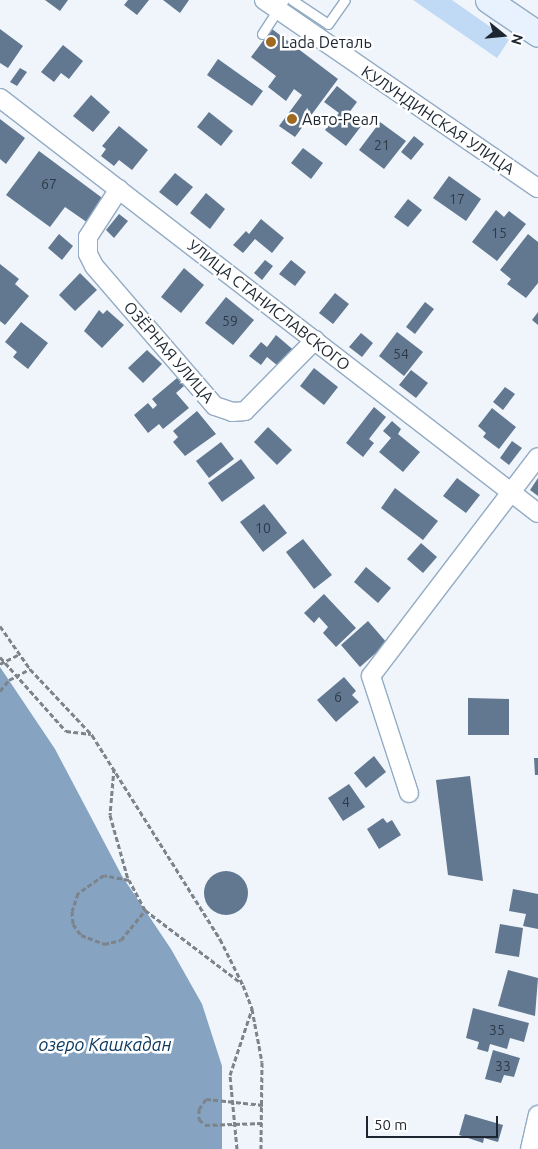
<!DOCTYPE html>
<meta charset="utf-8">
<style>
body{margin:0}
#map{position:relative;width:538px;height:1149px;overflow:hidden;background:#f0f5fb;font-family:Ubuntu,sans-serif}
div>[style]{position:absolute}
.green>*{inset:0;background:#c0d9f4}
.water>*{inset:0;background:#86a3c1}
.building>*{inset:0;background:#617890}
.round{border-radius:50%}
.path>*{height:3px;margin-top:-1.5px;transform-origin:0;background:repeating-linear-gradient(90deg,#7c838b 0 5px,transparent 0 7.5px)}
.roads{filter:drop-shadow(1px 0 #93abc4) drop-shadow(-1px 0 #93abc4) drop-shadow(0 1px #93abc4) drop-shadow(0 -1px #93abc4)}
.lane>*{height:9px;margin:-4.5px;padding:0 4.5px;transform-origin:4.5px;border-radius:4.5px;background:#fff}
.street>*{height:18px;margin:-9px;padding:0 9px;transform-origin:9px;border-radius:9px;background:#fff}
.secondary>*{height:25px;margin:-12.5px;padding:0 12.5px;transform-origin:12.5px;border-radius:12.5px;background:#e7f2fe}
.dots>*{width:14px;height:14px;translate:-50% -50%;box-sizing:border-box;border:2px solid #fff;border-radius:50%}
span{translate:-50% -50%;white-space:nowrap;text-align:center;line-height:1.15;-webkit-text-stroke:5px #fff;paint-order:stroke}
.number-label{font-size:14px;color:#2e3a48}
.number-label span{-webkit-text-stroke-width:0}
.poi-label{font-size:16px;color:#1d2630}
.left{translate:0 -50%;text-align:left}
.street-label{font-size:16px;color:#1d2630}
.water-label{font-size:18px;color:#0c3961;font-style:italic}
.north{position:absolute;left:478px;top:10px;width:50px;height:50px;-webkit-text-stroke:4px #fff;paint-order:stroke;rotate:107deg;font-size:14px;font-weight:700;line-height:20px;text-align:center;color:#1d2630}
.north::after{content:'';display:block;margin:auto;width:18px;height:22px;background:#1d2630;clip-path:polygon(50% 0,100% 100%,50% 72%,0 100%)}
.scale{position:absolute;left:366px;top:1116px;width:132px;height:22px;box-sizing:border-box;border:2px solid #1d2630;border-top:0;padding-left:6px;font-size:15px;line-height:18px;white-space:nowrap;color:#1d2630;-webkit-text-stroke:4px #fff;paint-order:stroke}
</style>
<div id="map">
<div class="green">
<div style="clip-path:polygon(413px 0,452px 0,509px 40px,497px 58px)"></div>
</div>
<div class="water">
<div style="clip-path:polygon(0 667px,55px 749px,122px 876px,171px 949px,202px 1004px,222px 1066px,222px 1149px,0 1149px)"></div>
</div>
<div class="building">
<div style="clip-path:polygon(45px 0,68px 0,60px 11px)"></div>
<div style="clip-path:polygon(128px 0,149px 0,137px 15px,124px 5px)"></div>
<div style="clip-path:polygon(163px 0,189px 0,180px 13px)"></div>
<div style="clip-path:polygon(0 29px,23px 46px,8px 68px,0 63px)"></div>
<div style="clip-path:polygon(272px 29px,338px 79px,295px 137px,279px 126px,302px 95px,294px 89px,286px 101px,268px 87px,276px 76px,251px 57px)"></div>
<div style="clip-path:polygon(63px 45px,83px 61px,69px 79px,61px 73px,54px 82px,41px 72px)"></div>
<div style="clip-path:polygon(218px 59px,263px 91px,252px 106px,207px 75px)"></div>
<div style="clip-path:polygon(20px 68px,27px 72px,17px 86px,10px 82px)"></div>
<div style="clip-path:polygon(337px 86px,357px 102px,348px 114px,362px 125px,346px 146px,325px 130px,339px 113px,324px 102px)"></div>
<div style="clip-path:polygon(91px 95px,110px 112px,93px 132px,73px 116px)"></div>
<div style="clip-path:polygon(209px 112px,233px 131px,221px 146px,197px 127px)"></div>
<div style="clip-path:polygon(0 119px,25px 138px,6px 164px,0 159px)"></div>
<div style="clip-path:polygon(380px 122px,406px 141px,384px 169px,359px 150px)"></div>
<div style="clip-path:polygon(119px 126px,148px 150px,132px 170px,119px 160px,114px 166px,101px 156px,106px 149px,102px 146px)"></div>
<div style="clip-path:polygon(414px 136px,424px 144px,411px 160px,401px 152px)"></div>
<div style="clip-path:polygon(303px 148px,323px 163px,311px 179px,291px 163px)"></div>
<div style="clip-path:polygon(39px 151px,105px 200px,88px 223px,65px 207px,50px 227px,6px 195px)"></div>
<div style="clip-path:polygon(175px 173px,193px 187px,177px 206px,159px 192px)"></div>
<div style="clip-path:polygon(449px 176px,481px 199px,466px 221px,433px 198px)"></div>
<div style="clip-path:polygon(206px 193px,225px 209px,210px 229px,190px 213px)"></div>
<div style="clip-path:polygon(408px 199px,422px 210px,408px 227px,394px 217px)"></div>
<div style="clip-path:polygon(496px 210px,504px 217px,509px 211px,526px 224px,497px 261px,472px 242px)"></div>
<div style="clip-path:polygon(119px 214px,128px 221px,114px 238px,106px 230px)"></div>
<div style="clip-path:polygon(261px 219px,284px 238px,272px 253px,255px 239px,243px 253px,233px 245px,246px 231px,249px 234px)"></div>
<div style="clip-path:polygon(59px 234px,73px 246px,62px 260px,48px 248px)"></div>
<div style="clip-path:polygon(528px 234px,538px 242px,538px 283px,526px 298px,507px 284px,511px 279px,500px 270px)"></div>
<div style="clip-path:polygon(265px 260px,273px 266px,262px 280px,254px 273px)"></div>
<div style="clip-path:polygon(291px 260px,306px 272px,295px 286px,279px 274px)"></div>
<div style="clip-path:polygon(0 264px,19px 279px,15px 284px,29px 296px,5px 325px,0 321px)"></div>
<div style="clip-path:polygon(184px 268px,204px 285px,181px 313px,161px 297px)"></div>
<div style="clip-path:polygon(80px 273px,97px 290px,75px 311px,59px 295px)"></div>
<div style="clip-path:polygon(335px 293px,349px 304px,333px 324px,319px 313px)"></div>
<div style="clip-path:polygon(226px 297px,254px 320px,233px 345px,205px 323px)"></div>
<div style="clip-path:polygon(425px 302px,434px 309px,415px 334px,406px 327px)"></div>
<div style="clip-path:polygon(99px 310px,103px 314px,107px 310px,124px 325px,102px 348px,84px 331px)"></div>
<div style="clip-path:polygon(538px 312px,538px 325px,532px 320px)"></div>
<div style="clip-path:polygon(21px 322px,48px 343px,28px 369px,13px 357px,17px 352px,5px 342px)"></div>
<div style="clip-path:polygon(397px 332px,423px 352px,404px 376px,379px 356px)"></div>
<div style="clip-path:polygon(361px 333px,373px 343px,362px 357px,349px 347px)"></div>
<div style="clip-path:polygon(276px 335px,297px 353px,283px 370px,267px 357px,261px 365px,249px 356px,261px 342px,267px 347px)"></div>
<div style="clip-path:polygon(147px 350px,162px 364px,143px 383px,128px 368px)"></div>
<div style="clip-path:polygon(314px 368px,338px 387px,324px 405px,300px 386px)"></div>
<div style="clip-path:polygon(411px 370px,428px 383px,416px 398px,399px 385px)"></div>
<div style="clip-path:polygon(177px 378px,184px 386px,176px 393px,189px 408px,163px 429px,159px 424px,148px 433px,134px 415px,148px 403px,153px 409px,157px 405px,152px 399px)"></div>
<div style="clip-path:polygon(505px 387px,515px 394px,503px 410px,493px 402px)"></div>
<div style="clip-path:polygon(374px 407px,386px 417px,369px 439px,374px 443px,363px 457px,346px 443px)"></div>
<div style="clip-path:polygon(492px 408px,516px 427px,499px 449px,483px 437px,486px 433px,478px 426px)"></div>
<div style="clip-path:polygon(197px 411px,216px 434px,185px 456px,173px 442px,178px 437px,173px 431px)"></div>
<div style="clip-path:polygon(392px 421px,401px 429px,398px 434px,420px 452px,403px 472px,379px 452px,391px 438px,383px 431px)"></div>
<div style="clip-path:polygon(268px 427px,292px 450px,277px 465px,254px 442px)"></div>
<div style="clip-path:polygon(512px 441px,522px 448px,509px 465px,500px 458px)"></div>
<div style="clip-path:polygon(221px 442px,234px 459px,209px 478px,196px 461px)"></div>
<div style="clip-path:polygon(241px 459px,255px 478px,222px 502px,208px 483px)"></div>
<div style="clip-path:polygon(457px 478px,480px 495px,466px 513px,443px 496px)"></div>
<div style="clip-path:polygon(538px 478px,538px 496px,530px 490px)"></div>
<div style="clip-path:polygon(395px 488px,438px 521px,423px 540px,381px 508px)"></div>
<div style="clip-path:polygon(264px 504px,287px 533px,263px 552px,240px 522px)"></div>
<div style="clip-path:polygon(303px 539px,332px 575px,314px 589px,286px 552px)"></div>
<div style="clip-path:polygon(421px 543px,437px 557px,423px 573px,407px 559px)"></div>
<div style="clip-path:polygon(366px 567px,391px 588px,378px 603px,354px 582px)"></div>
<div style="clip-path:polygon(324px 594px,356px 628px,336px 647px,323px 633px,328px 627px,319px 617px,314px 623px,304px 613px)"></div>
<div style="clip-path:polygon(368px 621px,387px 643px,360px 667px,341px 645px)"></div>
<div style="clip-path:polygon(344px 677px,356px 691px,352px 695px,359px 702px,336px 722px,317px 700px)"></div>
<div style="clip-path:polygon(468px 698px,509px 699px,509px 735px,468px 735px)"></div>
<div style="clip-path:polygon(374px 756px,386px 772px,366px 788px,354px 773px)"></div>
<div style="clip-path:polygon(534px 758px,538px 758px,538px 775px,535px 775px)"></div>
<div style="clip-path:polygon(470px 776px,483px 881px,448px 875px,436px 780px)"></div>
<div style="clip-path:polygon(349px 784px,365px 807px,343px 821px,328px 798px)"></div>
<div style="clip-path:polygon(383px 818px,387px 823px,392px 820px,401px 835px,379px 849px,367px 829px)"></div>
<div class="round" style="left:204px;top:871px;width:44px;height:44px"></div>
<div style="clip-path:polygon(513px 889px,538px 894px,538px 929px,523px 926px,526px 914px,509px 911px)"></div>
<div style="clip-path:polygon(500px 924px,523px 928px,519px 957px,495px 953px)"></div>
<div style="clip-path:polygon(508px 970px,538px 978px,535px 1016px,498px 1006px)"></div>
<div style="clip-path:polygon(473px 1008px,529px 1023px,524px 1042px,510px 1038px,507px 1049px,490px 1044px,488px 1052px,477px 1049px,479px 1042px,466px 1038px)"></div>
<div style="clip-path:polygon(493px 1050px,520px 1058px,514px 1077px,504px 1075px,501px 1083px,485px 1079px)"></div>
<div style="clip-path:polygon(465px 1114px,503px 1125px,498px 1142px,484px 1138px,483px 1143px,459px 1135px)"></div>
</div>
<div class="path">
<div style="left:0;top:626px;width:52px;rotate:55.1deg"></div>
<div style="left:30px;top:669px;width:91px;rotate:46.8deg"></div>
<div style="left:92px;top:735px;width:241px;rotate:57.9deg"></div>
<div style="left:220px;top:939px;width:51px;rotate:63.4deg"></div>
<div style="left:243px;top:985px;width:26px;rotate:69deg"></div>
<div style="left:252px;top:1009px;width:54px;rotate:79.3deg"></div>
<div style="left:262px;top:1062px;width:87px;rotate:90.7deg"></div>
<div style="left:0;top:657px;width:99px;rotate:48.3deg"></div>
<div style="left:66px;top:731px;width:25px;rotate:7deg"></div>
<div style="left:0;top:664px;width:22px;rotate:-27deg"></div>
<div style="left:0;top:691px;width:14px;rotate:-51deg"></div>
<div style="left:9px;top:680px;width:24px;rotate:-28deg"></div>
<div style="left:114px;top:768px;width:47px;rotate:94.9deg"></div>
<div style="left:110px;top:815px;width:66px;rotate:74.3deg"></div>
<div style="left:145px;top:910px;width:34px;rotate:-118deg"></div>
<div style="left:129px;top:880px;width:25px;rotate:-169deg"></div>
<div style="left:104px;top:875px;width:32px;rotate:145deg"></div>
<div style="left:78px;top:893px;width:19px;rotate:108deg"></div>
<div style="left:72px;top:911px;width:13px;rotate:86deg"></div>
<div style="left:73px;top:924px;width:14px;rotate:54deg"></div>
<div style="left:81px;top:935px;width:25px;rotate:21deg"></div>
<div style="left:104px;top:944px;width:17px;rotate:-13deg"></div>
<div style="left:121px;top:940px;width:38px;rotate:-51deg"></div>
<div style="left:145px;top:910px;width:121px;rotate:37.2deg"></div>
<div style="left:263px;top:1105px;width:57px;rotate:-174deg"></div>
<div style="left:206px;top:1099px;width:12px;rotate:125deg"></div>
<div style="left:199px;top:1109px;width:10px;rotate:90deg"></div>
<div style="left:199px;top:1119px;width:8px;rotate:45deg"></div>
<div style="left:205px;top:1125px;width:58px;rotate:-2deg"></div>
<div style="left:237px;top:1149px;width:74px;rotate:-95.4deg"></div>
<div style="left:230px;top:1075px;width:70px;rotate:-71.6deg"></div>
</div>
<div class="roads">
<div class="lane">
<div style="left:292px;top:0;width:43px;rotate:33.7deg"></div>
<div style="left:328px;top:24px;width:29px;rotate:-55deg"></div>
<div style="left:262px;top:34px;width:40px;rotate:-57.1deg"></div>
</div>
<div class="street">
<div style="left:264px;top:0;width:332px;rotate:34.5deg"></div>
<div style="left:0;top:98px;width:679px;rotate:37.65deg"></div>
<div style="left:119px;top:189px;width:57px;rotate:122.9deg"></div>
<div style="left:88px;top:237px;width:17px;rotate:90deg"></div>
<div style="left:88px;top:254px;width:13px;rotate:63deg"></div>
<div style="left:94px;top:266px;width:185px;rotate:49.2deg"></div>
<div style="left:215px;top:406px;width:18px;rotate:19deg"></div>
<div style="left:232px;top:412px;width:13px;rotate:-4deg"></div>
<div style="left:245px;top:411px;width:100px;rotate:-45.4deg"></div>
<div style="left:409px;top:793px;width:123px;rotate:-108deg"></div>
<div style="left:371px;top:676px;width:275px;rotate:-52.7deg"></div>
<div style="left:530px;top:1149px;width:35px;rotate:-77deg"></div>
</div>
<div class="secondary">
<div style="left:488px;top:0;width:60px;rotate:34.2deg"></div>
</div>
</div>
<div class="dots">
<div style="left:271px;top:42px;background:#9e6921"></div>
<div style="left:292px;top:119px;background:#9e6921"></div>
</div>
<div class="number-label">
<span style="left:382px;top:145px">21</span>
<span style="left:49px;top:184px">67</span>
<span style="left:457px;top:199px">17</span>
<span style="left:499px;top:233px">15</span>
<span style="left:230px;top:321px">59</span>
<span style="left:401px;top:354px">54</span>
<span style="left:263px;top:528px">10</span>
<span style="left:338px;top:697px">6</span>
<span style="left:346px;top:802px">4</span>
<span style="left:497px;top:1030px">35</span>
<span style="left:503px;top:1066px">33</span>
</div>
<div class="poi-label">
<span class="left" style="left:281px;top:42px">Lada Dеталь</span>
<span class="left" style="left:302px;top:119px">Авто-Реал</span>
</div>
<div class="street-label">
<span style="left:438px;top:120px;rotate:34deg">КУЛУНДИНСКАЯ УЛИЦА</span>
<span style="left:269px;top:305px;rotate:38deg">УЛИЦА СТАНИСЛАВСКОГО</span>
<span style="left:169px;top:352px;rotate:49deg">ОЗЁРНАЯ УЛИЦА</span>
</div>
<div class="water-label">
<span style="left:105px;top:1044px">озеро Кашкадан</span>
</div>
<div class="north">N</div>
<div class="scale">50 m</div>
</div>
